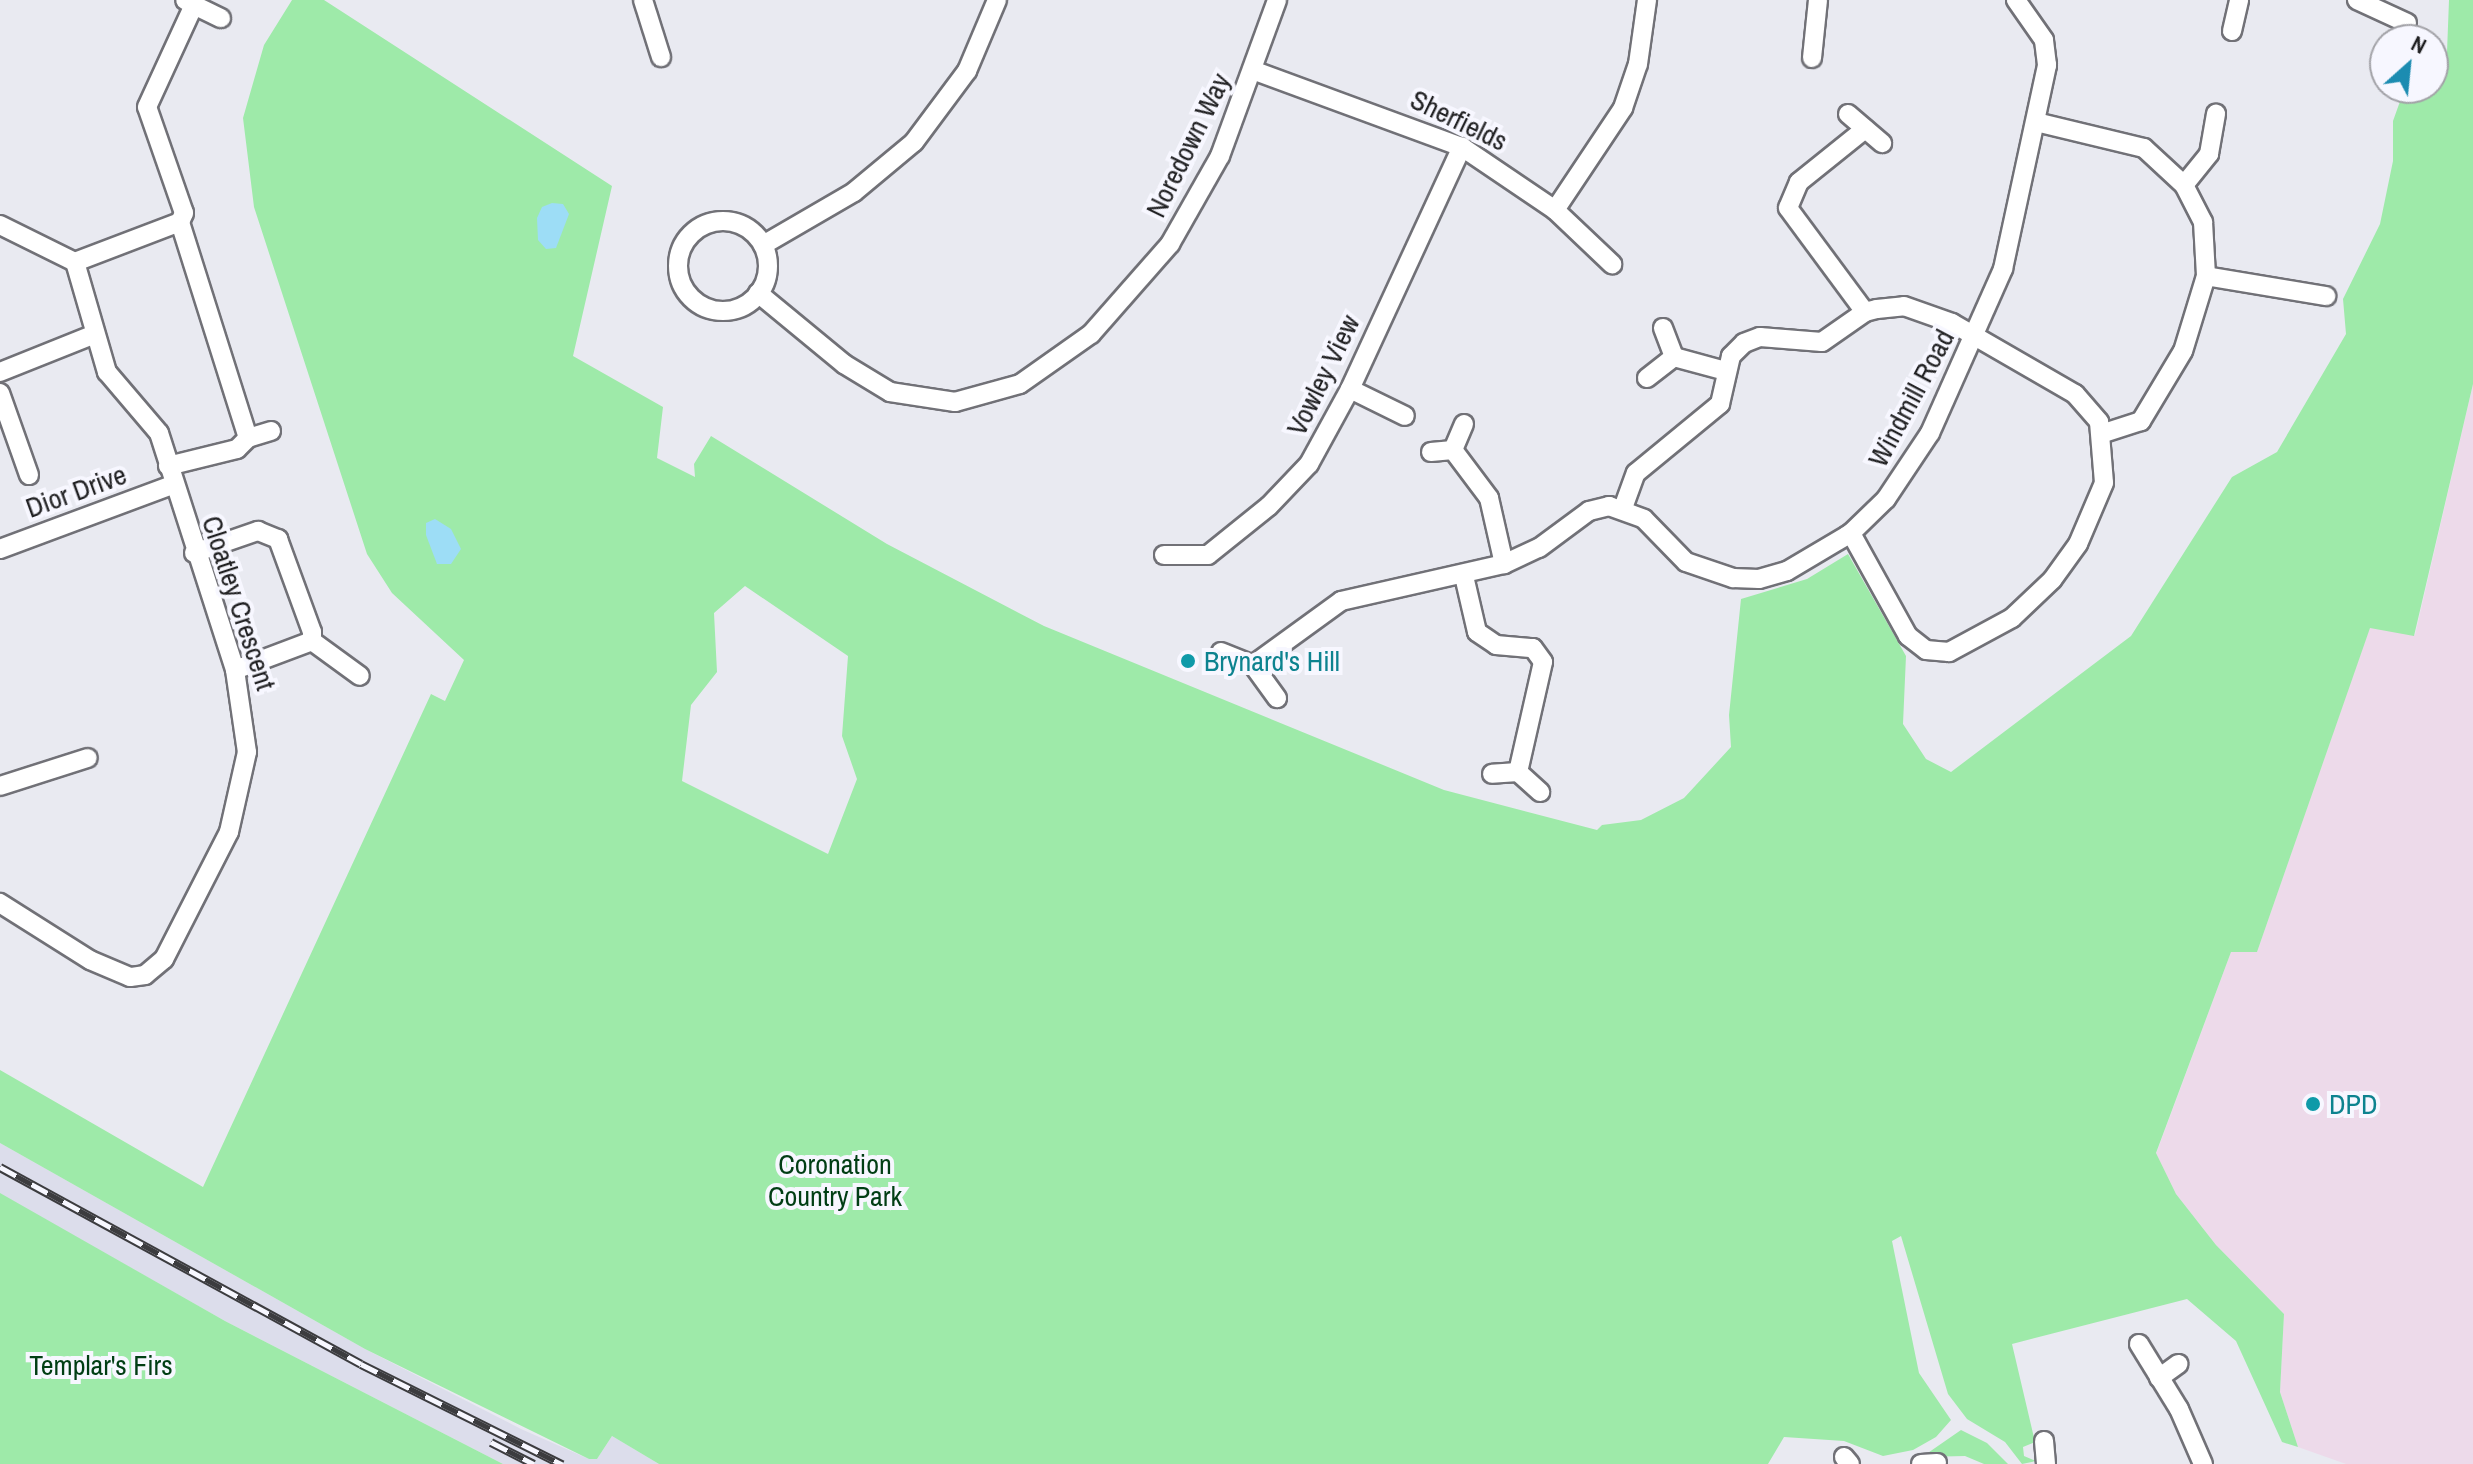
<!DOCTYPE html>
<style>
body{margin:0}
#map{position:relative;width:2473px;height:1464px;overflow:hidden;background:#e9eaf1;font-family:"Archivo Narrow",sans-serif}
div>[style]{position:absolute}
.commercial>*{inset:0;background:#eddaea}
.built>*{inset:0;background:#dcddeb}
.green>*{inset:0;background:#9eeaa9}
.water>*{inset:0;background:#9dddf6}
.roads{filter:drop-shadow(2px 0 #717177) drop-shadow(-2px 0 #717177) drop-shadow(0 2px #717177) drop-shadow(0 -2px #717177)}
.minor>*{height:18px;margin:-9px;padding:0 9px;transform-origin:9px;border-radius:9px;background:#fff}
.minor>.ring{margin:-9px;padding:0;box-sizing:content-box;background:none;border:18px solid #fff;border-radius:50%}
.rail>*{height:9px;margin-top:-4.5px;transform-origin:0;background:repeating-linear-gradient(90deg,#f7f7ff 0 18px,#3c3c3f 0 36px);box-sizing:border-box;border-block:2px solid #3c3c3f}
.dots>*{width:22px;height:22px;translate:-50% -50%;box-sizing:border-box;border:4px solid #f7f7ff;border-radius:50%}
span{translate:-50% -50%;white-space:nowrap;text-align:center;line-height:1.15;-webkit-text-stroke:8px #f7f7ff;paint-order:stroke}
.street-label{font-size:28px;color:#222224}
.culture-label{font-size:28px;color:#0d838f}
.left{translate:0 -50%;text-align:left}
.park-label{font-size:28px;color:#013e14}
.north{position:absolute;left:2369px;top:24px;width:80px;height:80px;box-sizing:border-box;background:#f7f7ff;border:2px solid #a2a2a7;border-radius:50%;rotate:27deg;font-size:22px;font-weight:700;line-height:32px;text-align:center;color:#222224}
.north::after{content:'';display:block;margin:auto;width:28px;height:36px;background:#1c8cb1;clip-path:polygon(50% 0,100% 100%,50% 72%,0 100%)}
</style>
<div id="map">
<div class="commercial">
<div style="clip-path:polygon(2473px 384px,2473px 1464px,2346px 1464px,2298px 1447px,2280px 1392px,2284px 1314px,2216px 1245px,2176px 1194px,2156px 1154px,2231px 952px,2257px 952px,2370px 627px,2415px 635px)"></div>
</div>
<div class="built">
<div style="clip-path:polygon(0 1143px,365px 1349px,521px 1429px,589px 1459px,597px 1459px,612px 1436px,659px 1464px,503px 1464px,225px 1321px,0 1194px)"></div>
</div>
<div class="green">
<div style="clip-path:polygon(evenodd,292px 0,324px 0,612px 186px,573px 356px,663px 407px,657px 458px,695px 477px,694px 464px,711px 436px,887px 544px,1044px 626px,1444px 790px,1597px 830px,1602px 825px,1641px 820px,1684px 798px,1731px 747px,1729px 715px,1741px 599px,1807px 579px,1848px 554px,1906px 656px,1903px 724px,1926px 759px,1951px 772px,2131px 636px,2232px 477px,2277px 452px,2346px 334px,2343px 299px,2380px 224px,2393px 161px,2393px 121px,2403px 93px,2406px 88px,2433px 88px,2433px 59px,2447px 52px,2449px 0,2473px 0,2473px 384px,2414px 636px,2370px 628px,2257px 952px,2231px 952px,2156px 1153px,2176px 1194px,2216px 1245px,2284px 1314px,2280px 1392px,2298px 1447px,2282px 1442px,2236px 1341px,2187px 1299px,2012px 1344px,2035px 1442px,2023px 1447px,2024px 1456px,2036px 1461px,2022px 1464px,2005px 1442px,1967px 1419px,1948px 1394px,1901px 1236px,1892px 1241px,1919px 1373px,1951px 1420px,1936px 1437px,1913px 1450px,1883px 1456px,1844px 1441px,1784px 1437px,1768px 1464px,659px 1464px,612px 1436px,597px 1459px,589px 1459px,365px 1349px,0 1143px,0 1070px,203px 1187px,431px 694px,445px 701px,464px 660px,392px 593px,367px 554px,254px 207px,243px 118px,264px 45px,292px 0,745px 586px,848px 656px,842px 736px,857px 779px,828px 854px,682px 781px,691px 705px,717px 672px,714px 613px,745px 586px)"></div>
<div style="clip-path:polygon(0 1193px,225px 1321px,503px 1464px,0 1464px)"></div>
<div style="clip-path:polygon(1961px 1430px,1987px 1443px,2008px 1464px,1984px 1464px,1965px 1456px,1922px 1457px)"></div>
</div>
<div class="water">
<div style="clip-path:polygon(552px 203px,563px 204px,569px 214px,556px 248px,546px 249px,538px 240px,537px 218px,542px 207px)"></div>
<div style="clip-path:polygon(435px 519px,451px 529px,461px 549px,451px 564px,437px 564px,426px 535px,426px 523px)"></div>
</div>
<div class="roads">
<div class="minor">
<div style="left:643px;top:0;width:60px;rotate:72.5deg"></div>
<div style="left:2357px;top:0;width:55px;rotate:24.7deg"></div>
<div style="left:194px;top:5px;width:30px;rotate:26deg"></div>
<div style="left:2232px;top:31px;width:32px;rotate:-77deg"></div>
<div style="left:1812px;top:58px;width:58px;rotate:-84.1deg"></div>
<div style="left:1255px;top:71px;width:221px;rotate:20.2deg"></div>
<div style="left:1462px;top:147px;width:112px;rotate:34.1deg"></div>
<div style="left:1555px;top:210px;width:79px;rotate:43.5deg"></div>
<div style="left:1848px;top:114px;width:45px;rotate:40.5deg"></div>
<div style="left:2036px;top:122px;width:111px;rotate:13.5deg"></div>
<div style="left:2144px;top:148px;width:54px;rotate:42.8deg"></div>
<div style="left:2184px;top:185px;width:42px;rotate:62.8deg"></div>
<div style="left:2203px;top:222px;width:54px;rotate:86.8deg"></div>
<div style="left:2206px;top:276px;width:78px;rotate:107deg"></div>
<div style="left:2183px;top:351px;width:82px;rotate:121deg"></div>
<div style="left:2141px;top:421px;width:39px;rotate:162deg"></div>
<div style="left:1865px;top:129px;width:85px;rotate:141.2deg"></div>
<div style="left:1799px;top:182px;width:28px;rotate:113deg"></div>
<div style="left:1788px;top:208px;width:129px;rotate:53.5deg"></div>
<div style="left:2184px;top:185px;width:40px;rotate:-51deg"></div>
<div style="left:2209px;top:154px;width:41px;rotate:-80.1deg"></div>
<div style="left:1555px;top:210px;width:123px;rotate:-56.3deg"></div>
<div style="left:1623px;top:108px;width:46px;rotate:-71.2deg"></div>
<div style="left:1638px;top:64px;width:65px;rotate:-82deg"></div>
<div class="ring" style="left:678px;top:221px;width:72px;height:72px"></div>
<div style="left:0;top:225px;width:84px;rotate:26.3deg"></div>
<div style="left:75px;top:262px;width:115px;rotate:73.8deg"></div>
<div style="left:107px;top:372px;width:80px;rotate:49.6deg"></div>
<div style="left:159px;top:433px;width:249px;rotate:72.2deg"></div>
<div style="left:235px;top:670px;width:83px;rotate:81.7deg"></div>
<div style="left:247px;top:752px;width:82px;rotate:102.7deg"></div>
<div style="left:229px;top:832px;width:143px;rotate:117.1deg"></div>
<div style="left:164px;top:959px;width:25px;rotate:140deg"></div>
<div style="left:145px;top:975px;width:15px;rotate:172deg"></div>
<div style="left:130px;top:977px;width:43px;rotate:-157deg"></div>
<div style="left:90px;top:960px;width:107px;rotate:-147.7deg"></div>
<div style="left:763px;top:245px;width:105px;rotate:-30.2deg"></div>
<div style="left:854px;top:192px;width:78px;rotate:-39.8deg"></div>
<div style="left:914px;top:142px;width:89px;rotate:-53.3deg"></div>
<div style="left:967px;top:71px;width:77px;rotate:-67.1deg"></div>
<div style="left:75px;top:262px;width:112px;rotate:-20.9deg"></div>
<div style="left:180px;top:222px;width:10px;rotate:-66deg"></div>
<div style="left:184px;top:213px;width:112px;rotate:-109.2deg"></div>
<div style="left:147px;top:107px;width:112px;rotate:-65.3deg"></div>
<div style="left:194px;top:5px;width:10px;rotate:-151deg"></div>
<div style="left:2206px;top:276px;width:122px;rotate:9.5deg"></div>
<div style="left:758px;top:293px;width:112px;rotate:39.5deg"></div>
<div style="left:844px;top:364px;width:54px;rotate:31.3deg"></div>
<div style="left:890px;top:392px;width:66px;rotate:8.7deg"></div>
<div style="left:955px;top:402px;width:67px;rotate:-15.5deg"></div>
<div style="left:1020px;top:384px;width:87px;rotate:-35.2deg"></div>
<div style="left:1091px;top:334px;width:120px;rotate:-48.7deg"></div>
<div style="left:1170px;top:244px;width:101px;rotate:-60.4deg"></div>
<div style="left:1220px;top:156px;width:166px;rotate:-69.9deg"></div>
<div style="left:1663px;top:328px;width:31px;rotate:69deg"></div>
<div style="left:1674px;top:357px;width:54px;rotate:15.1deg"></div>
<div style="left:0;top:372px;width:102px;rotate:-21.8deg"></div>
<div style="left:1647px;top:378px;width:34px;rotate:-38deg"></div>
<div style="left:1350px;top:389px;width:61px;rotate:26.1deg"></div>
<div style="left:0;top:393px;width:87px;rotate:70.5deg"></div>
<div style="left:1464px;top:424px;width:28px;rotate:113deg"></div>
<div style="left:1453px;top:450px;width:60px;rotate:53.1deg"></div>
<div style="left:1489px;top:498px;width:68px;rotate:77.2deg"></div>
<div style="left:248px;top:438px;width:24px;rotate:-17deg"></div>
<div style="left:1431px;top:452px;width:22px;rotate:-5deg"></div>
<div style="left:168px;top:466px;width:71px;rotate:-13.8deg"></div>
<div style="left:237px;top:449px;width:16px;rotate:-45deg"></div>
<div style="left:248px;top:438px;width:226px;rotate:-107.5deg"></div>
<div style="left:1623px;top:508px;width:37px;rotate:-70deg"></div>
<div style="left:1636px;top:473px;width:109px;rotate:-39.4deg"></div>
<div style="left:1720px;top:404px;width:49px;rotate:-77.1deg"></div>
<div style="left:1731px;top:356px;width:18px;rotate:-45deg"></div>
<div style="left:1744px;top:343px;width:17px;rotate:-21deg"></div>
<div style="left:1760px;top:337px;width:62px;rotate:4.6deg"></div>
<div style="left:1822px;top:342px;width:52px;rotate:-34.9deg"></div>
<div style="left:1865px;top:312px;width:12px;rotate:-14deg"></div>
<div style="left:1877px;top:309px;width:27px;rotate:-6deg"></div>
<div style="left:1904px;top:306px;width:51px;rotate:19.5deg"></div>
<div style="left:1952px;top:323px;width:142px;rotate:30deg"></div>
<div style="left:2075px;top:394px;width:37px;rotate:49deg"></div>
<div style="left:2099px;top:422px;width:61px;rotate:85.3deg"></div>
<div style="left:2104px;top:483px;width:66px;rotate:113.1deg"></div>
<div style="left:2078px;top:544px;width:44px;rotate:125.8deg"></div>
<div style="left:2052px;top:580px;width:55px;rotate:136.5deg"></div>
<div style="left:2012px;top:618px;width:72px;rotate:151.6deg"></div>
<div style="left:1949px;top:652px;width:23px;rotate:-175deg"></div>
<div style="left:1926px;top:650px;width:23px;rotate:-142deg"></div>
<div style="left:1908px;top:636px;width:118px;rotate:-119deg"></div>
<div style="left:0;top:549px;width:184px;rotate:-20.4deg"></div>
<div style="left:194px;top:553px;width:68px;rotate:-19deg"></div>
<div style="left:258px;top:531px;width:22px;rotate:22deg"></div>
<div style="left:278px;top:539px;width:99px;rotate:69.9deg"></div>
<div style="left:312px;top:632px;width:9px;rotate:90deg"></div>
<div style="left:312px;top:641px;width:82px;rotate:159.4deg"></div>
<div style="left:1164px;top:555px;width:44px"></div>
<div style="left:1208px;top:555px;width:78px;rotate:-38.8deg"></div>
<div style="left:1269px;top:506px;width:58px;rotate:-46.4deg"></div>
<div style="left:1309px;top:464px;width:85px;rotate:-61.3deg"></div>
<div style="left:1350px;top:389px;width:267px;rotate:-65.2deg"></div>
<div style="left:1464px;top:576px;width:57px;rotate:76.9deg"></div>
<div style="left:1477px;top:632px;width:23px;rotate:34deg"></div>
<div style="left:1496px;top:645px;width:37px;rotate:5deg"></div>
<div style="left:1533px;top:648px;width:17px;rotate:54deg"></div>
<div style="left:1543px;top:662px;width:113px;rotate:102.8deg"></div>
<div style="left:1518px;top:772px;width:26px;rotate:176deg"></div>
<div style="left:312px;top:641px;width:59px;rotate:36.1deg"></div>
<div style="left:1221px;top:652px;width:35px;rotate:22deg"></div>
<div style="left:1253px;top:665px;width:109px;rotate:-36deg"></div>
<div style="left:1341px;top:601px;width:167px;rotate:-12.8deg"></div>
<div style="left:1504px;top:564px;width:38px;rotate:-25deg"></div>
<div style="left:1539px;top:548px;width:62px;rotate:-36.5deg"></div>
<div style="left:1589px;top:511px;width:21px;rotate:-14deg"></div>
<div style="left:1609px;top:506px;width:37px;rotate:20deg"></div>
<div style="left:1644px;top:519px;width:60px;rotate:45.7deg"></div>
<div style="left:1686px;top:562px;width:50px;rotate:18.8deg"></div>
<div style="left:1733px;top:578px;width:26px;rotate:2deg"></div>
<div style="left:1759px;top:579px;width:29px;rotate:-16deg"></div>
<div style="left:1787px;top:571px;width:74px;rotate:-30.7deg"></div>
<div style="left:1851px;top:533px;width:49px;rotate:-44.2deg"></div>
<div style="left:1886px;top:499px;width:79px;rotate:-56.3deg"></div>
<div style="left:1930px;top:433px;width:180px;rotate:-66deg"></div>
<div style="left:2003px;top:269px;width:209px;rotate:-77.8deg"></div>
<div style="left:2047px;top:65px;width:25px;rotate:-97deg"></div>
<div style="left:2044px;top:40px;width:49px;rotate:-125deg"></div>
<div style="left:1253px;top:665px;width:41px;rotate:54deg"></div>
<div style="left:1518px;top:772px;width:30px;rotate:42deg"></div>
<div style="left:0;top:786px;width:92px;rotate:-17.7deg"></div>
<div style="left:2139px;top:1344px;width:76px;rotate:58.4deg"></div>
<div style="left:2179px;top:1409px;width:60px;rotate:66.4deg"></div>
<div style="left:2159px;top:1378px;width:24px;rotate:-36deg"></div>
<div style="left:2044px;top:1441px;width:23px;rotate:85deg"></div>
<div style="left:1844px;top:1457px;width:9px;rotate:49deg"></div>
<div style="left:1921px;top:1464px;width:16px;rotate:-4deg"></div>
</div>
</div>
<div class="rail">
<div style="left:0;top:1167px;width:411px;rotate:28.6deg"></div>
<div style="left:361px;top:1364px;width:225px;rotate:26.5deg"></div>
<div style="left:491px;top:1442px;width:48px;rotate:27.1deg"></div>
</div>
<div class="dots">
<div style="left:1188px;top:661px;background:#0f9aa8"></div>
<div style="left:2313px;top:1104px;background:#0f9aa8"></div>
</div>
<div class="street-label">
<span style="left:1459px;top:120px;rotate:26deg">Sherfields</span>
<span style="left:1188px;top:145px;rotate:-64deg">Noredown Way</span>
<span style="left:1323px;top:375px;rotate:-64deg">Vowley View</span>
<span style="left:1911px;top:398px;rotate:-62deg">Windmill Road</span>
<span style="left:76px;top:491px;rotate:-20deg">Dior Drive</span>
<span style="left:239px;top:603px;rotate:72deg">Cloatley Crescent</span>
</div>
<div class="culture-label">
<span class="left" style="left:1204px;top:661px">Brynard's Hill</span>
<span class="left" style="left:2329px;top:1104px">DPD</span>
</div>
<div class="park-label">
<span style="left:835px;top:1180px">Coronation<br>Country Park</span>
<span style="left:101px;top:1365px">Templar's Firs</span>
</div>
<div class="north">N</div>
</div>
